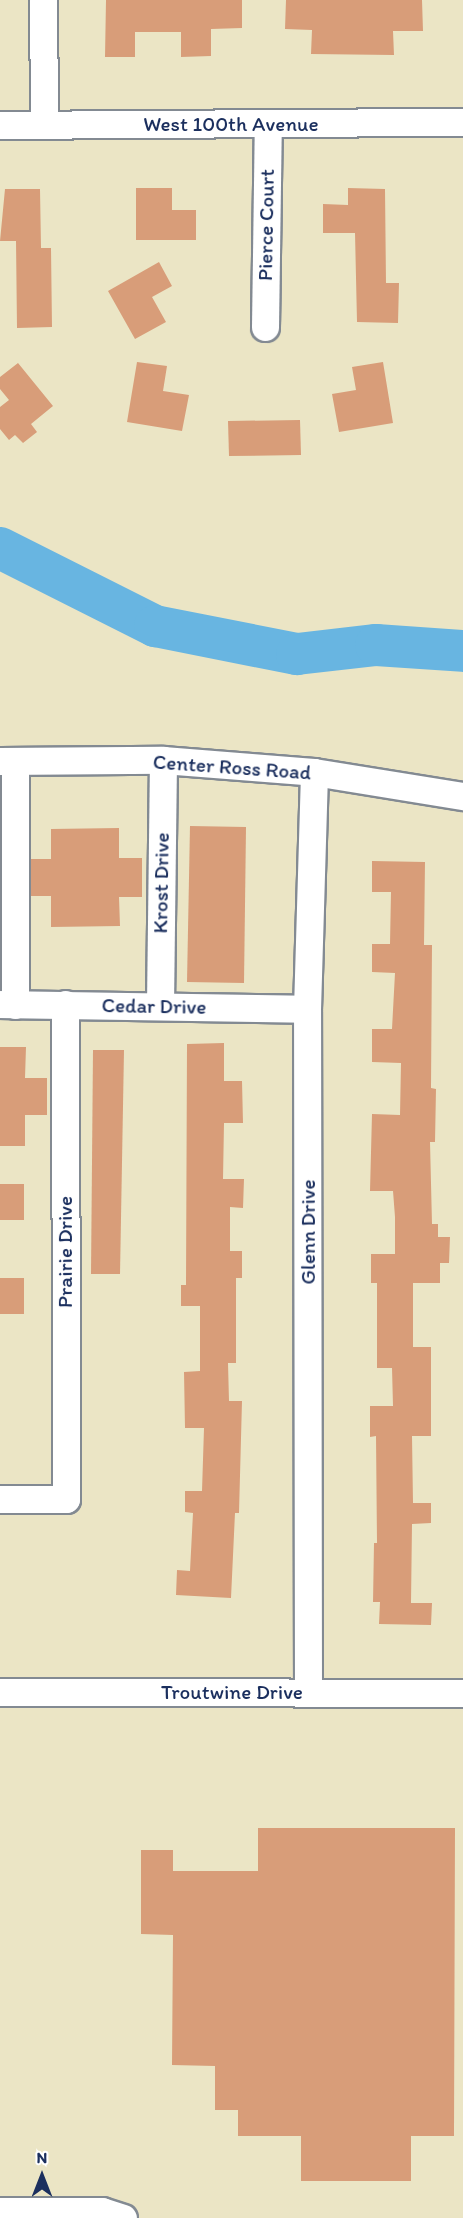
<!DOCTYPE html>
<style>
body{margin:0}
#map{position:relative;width:463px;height:2218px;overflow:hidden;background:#ebe5c5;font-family:Itim,sans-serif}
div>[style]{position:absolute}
.river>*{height:42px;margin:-21px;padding:0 21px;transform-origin:21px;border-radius:21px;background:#68b5e1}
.building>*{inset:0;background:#d89d79}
.roads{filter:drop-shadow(2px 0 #838a92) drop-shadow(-2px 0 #838a92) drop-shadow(0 2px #838a92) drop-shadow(0 -2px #838a92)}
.minor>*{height:27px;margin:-13.5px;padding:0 13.5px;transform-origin:13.5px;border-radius:13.5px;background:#fff}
span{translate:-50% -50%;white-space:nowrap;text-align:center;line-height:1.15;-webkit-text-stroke:4.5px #fff;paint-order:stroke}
.street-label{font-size:21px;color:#1b2f5e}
.north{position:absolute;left:12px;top:2146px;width:60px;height:60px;-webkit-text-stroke:4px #fff;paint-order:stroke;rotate:0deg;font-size:16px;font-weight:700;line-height:24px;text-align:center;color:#1b2f5e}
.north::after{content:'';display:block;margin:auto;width:21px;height:27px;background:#1b2f5e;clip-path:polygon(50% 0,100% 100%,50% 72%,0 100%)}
</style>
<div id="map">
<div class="river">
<div style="left:0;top:548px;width:174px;rotate:26.7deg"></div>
<div style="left:155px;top:626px;width:145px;rotate:11.2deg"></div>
<div style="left:297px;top:654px;width:80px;rotate:-6.5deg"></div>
<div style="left:376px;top:645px;width:87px;rotate:3.9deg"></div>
</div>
<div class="building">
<div style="clip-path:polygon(106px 0,242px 0,242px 28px,211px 29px,211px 56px,181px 57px,181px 32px,135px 32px,135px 57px,105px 57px)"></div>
<div style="clip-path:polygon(286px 0,422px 0,423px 31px,393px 31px,394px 55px,311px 54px,312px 30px,285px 29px)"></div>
<div style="clip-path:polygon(136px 188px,172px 188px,172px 210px,196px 210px,196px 240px,136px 240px)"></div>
<div style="clip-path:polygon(348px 188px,385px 189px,386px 283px,399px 283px,398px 323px,357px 322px,355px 233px,323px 233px,323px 204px,348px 205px)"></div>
<div style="clip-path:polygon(5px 189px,40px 189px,41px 248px,51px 248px,52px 327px,17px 328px,16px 241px,0 241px)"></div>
<div style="clip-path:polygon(159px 262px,172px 286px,152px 297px,166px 322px,135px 339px,108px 291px)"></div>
<div style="clip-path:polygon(137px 362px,167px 366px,163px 391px,189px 395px,182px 431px,127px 422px)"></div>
<div style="clip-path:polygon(383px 362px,393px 423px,339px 432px,332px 394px,356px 390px,352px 367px)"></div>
<div style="clip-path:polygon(18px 363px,53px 406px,31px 424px,37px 432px,23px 443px,15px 435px,9px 440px,0 429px,0 407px,9px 400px,0 389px,0 377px)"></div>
<div style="clip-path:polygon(300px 420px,301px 455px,229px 456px,228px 421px)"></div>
<div style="clip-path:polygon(190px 826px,246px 827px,244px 983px,187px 982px)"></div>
<div style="clip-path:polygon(119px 828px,119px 858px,142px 858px,142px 897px,119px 897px,120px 926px,51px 927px,51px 896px,31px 896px,31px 859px,51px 859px,51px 829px)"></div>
<div style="clip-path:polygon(372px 861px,425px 862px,424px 945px,432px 945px,431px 1088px,436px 1089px,435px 1142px,430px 1142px,432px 1224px,438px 1224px,438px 1237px,450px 1237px,449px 1263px,440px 1263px,440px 1283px,413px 1283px,413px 1347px,431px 1347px,431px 1436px,412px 1436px,413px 1503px,431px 1503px,431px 1523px,412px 1524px,411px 1603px,432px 1603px,431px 1625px,379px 1624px,380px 1602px,373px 1602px,374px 1543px,377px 1543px,376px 1436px,370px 1437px,370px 1406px,393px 1406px,392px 1368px,377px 1368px,377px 1283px,371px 1283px,371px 1254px,395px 1254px,395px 1217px,393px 1191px,370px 1191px,372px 1114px,400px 1115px,401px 1063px,372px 1062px,372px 1029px,392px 1029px,395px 973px,372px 972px,372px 944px,390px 944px,391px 892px,372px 892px)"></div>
<div style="clip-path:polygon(224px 1043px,224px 1081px,242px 1081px,243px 1123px,224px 1123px,223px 1179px,244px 1179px,243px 1208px,230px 1207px,230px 1251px,242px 1251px,242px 1278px,236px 1278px,236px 1363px,228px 1363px,229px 1401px,242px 1401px,239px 1513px,235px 1513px,231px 1598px,176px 1595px,177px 1570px,190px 1571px,193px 1513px,185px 1512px,185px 1491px,202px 1491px,204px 1428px,185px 1428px,184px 1372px,200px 1371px,200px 1306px,181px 1306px,181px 1285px,186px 1285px,187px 1044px)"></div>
<div style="clip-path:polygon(0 1047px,26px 1047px,25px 1078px,47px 1078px,47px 1115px,25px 1115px,25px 1146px,0 1146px)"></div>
<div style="clip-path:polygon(93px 1050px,124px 1050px,120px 1274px,91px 1274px)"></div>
<div style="clip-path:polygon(0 1184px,24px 1184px,24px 1220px,0 1220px)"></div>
<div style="clip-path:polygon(0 1278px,24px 1278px,24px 1314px,0 1314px)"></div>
<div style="clip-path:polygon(258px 1828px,455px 1828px,454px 2136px,411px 2136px,411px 2181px,301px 2181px,301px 2136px,238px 2136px,238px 2110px,215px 2110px,215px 2066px,172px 2065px,173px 1935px,141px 1934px,141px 1850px,173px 1850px,173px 1871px,258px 1871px)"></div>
</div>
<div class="roads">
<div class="minor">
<div style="left:43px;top:0;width:125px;rotate:89.5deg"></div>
<div style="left:0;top:125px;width:463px;rotate:-0.4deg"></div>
<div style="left:265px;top:327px;width:203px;rotate:-89.2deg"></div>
<div style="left:0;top:761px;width:163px;rotate:-0.4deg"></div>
<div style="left:163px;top:760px;width:151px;rotate:4.5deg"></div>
<div style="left:314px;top:772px;width:151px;rotate:9.2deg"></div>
<div style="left:15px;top:761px;width:244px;rotate:90deg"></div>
<div style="left:0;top:1004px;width:307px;rotate:0.9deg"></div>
<div style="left:160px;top:1005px;width:245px;rotate:-89.3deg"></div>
<div style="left:0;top:1499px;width:66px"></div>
<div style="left:66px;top:1499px;width:495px;rotate:-90.1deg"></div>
<div style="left:0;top:1692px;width:463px;rotate:0.1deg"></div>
<div style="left:308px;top:1693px;width:684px;rotate:-90.08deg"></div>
<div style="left:307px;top:1009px;width:237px;rotate:-88.3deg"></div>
<div style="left:0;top:2211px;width:102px"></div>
<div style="left:102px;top:2211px;width:22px;rotate:18deg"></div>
</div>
</div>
<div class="street-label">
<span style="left:231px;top:124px">West 100th Avenue</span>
<span style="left:266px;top:225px;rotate:-89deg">Pierce Court</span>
<span style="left:232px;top:767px;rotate:4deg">Center Ross Road</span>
<span style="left:161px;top:883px;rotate:-89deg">Krost Drive</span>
<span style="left:154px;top:1006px;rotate:1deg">Cedar Drive</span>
<span style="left:308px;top:1232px;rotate:-90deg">Glenn Drive</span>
<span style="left:65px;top:1252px;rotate:-90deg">Prairie Drive</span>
<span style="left:232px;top:1692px">Troutwine Drive</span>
</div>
<div class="north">N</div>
</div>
